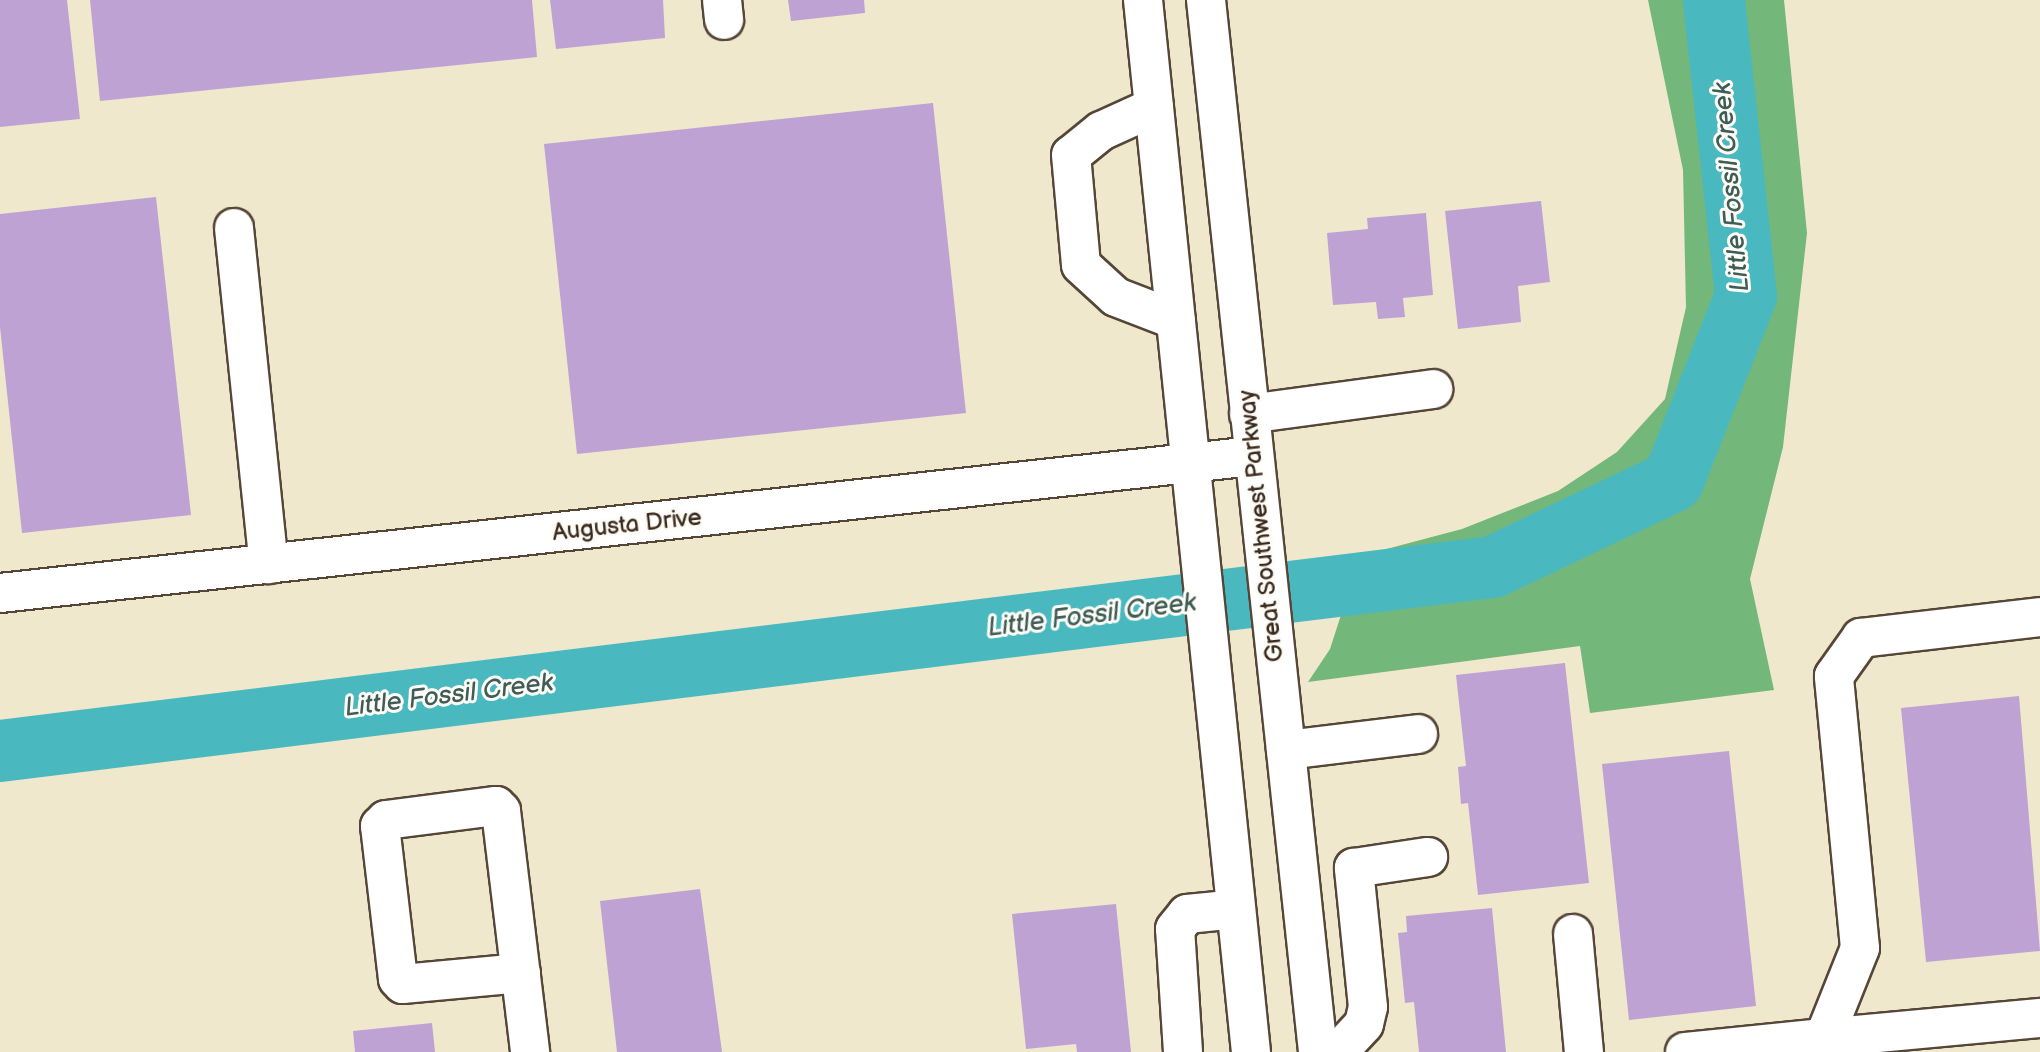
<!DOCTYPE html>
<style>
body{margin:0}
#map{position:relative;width:2040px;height:1052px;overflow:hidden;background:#f0e8cd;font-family:"Balsamiq Sans",sans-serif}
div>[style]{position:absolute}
.forest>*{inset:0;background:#74b77a}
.river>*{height:62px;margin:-31px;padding:0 31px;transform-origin:31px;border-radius:31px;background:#4ab9bf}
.building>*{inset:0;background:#bda2d3}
.roads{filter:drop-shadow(2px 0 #564638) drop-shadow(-2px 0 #564638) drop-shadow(0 2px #564638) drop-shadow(0 -2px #564638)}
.minor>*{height:38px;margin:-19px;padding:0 19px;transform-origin:19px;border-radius:19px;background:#fff}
span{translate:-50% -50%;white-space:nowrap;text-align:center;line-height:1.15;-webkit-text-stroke:6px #fdfcf7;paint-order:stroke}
.street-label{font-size:24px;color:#3b2a1e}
.water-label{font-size:26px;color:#405c56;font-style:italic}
</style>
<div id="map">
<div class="forest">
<div style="clip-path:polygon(1648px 0,1784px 0,1807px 233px,1783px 447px,1750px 579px,1774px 690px,1590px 713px,1580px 646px,1308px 682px,1330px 649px,1360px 556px,1462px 529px,1558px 491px,1617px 452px,1665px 399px,1686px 307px,1683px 170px)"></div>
</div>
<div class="river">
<div style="left:0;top:751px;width:1504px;rotate:-7.03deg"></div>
<div style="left:1493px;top:567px;width:199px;rotate:-25.5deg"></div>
<div style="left:1673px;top:481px;width:199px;rotate:-68.5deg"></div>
<div style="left:1746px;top:296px;width:298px;rotate:-96.2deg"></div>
</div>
<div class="building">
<div style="clip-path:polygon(0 0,67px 0,80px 119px,0 127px)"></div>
<div style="clip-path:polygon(90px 0,532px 0,537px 57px,100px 101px)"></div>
<div style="clip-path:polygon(550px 0,663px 0,665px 38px,556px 49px)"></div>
<div style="clip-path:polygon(788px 0,864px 0,865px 13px,791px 21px)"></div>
<div style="clip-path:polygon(933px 103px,966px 413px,577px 454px,544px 144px)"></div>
<div style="clip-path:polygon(156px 197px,191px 515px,22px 533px,0 327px,0 214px)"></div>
<div style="clip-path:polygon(1541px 201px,1550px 282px,1518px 286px,1521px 322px,1458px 329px,1445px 211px)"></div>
<div style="clip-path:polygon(1426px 213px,1433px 295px,1403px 298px,1405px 317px,1378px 319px,1376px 302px,1333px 305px,1327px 233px,1368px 229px,1367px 218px)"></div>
<div style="clip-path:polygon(1565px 663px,1589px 883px,1478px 895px,1468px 803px,1461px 804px,1458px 767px,1466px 766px,1456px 675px)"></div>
<div style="clip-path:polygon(2019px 696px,2040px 951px,1926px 962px,1901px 708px)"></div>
<div style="clip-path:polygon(1729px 751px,1756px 1006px,1629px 1020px,1602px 764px)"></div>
<div style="clip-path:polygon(700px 889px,722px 1052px,617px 1052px,600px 901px)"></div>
<div style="clip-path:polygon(1116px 904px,1131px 1052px,1077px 1052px,1076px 1044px,1026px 1049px,1012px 914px)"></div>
<div style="clip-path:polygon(1492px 908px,1506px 1052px,1419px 1052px,1414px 1002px,1405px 1003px,1398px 933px,1407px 932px,1406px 916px)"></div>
<div style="clip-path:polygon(432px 1023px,435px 1052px,355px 1052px,353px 1031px)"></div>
</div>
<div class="roads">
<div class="minor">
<div style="left:722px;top:0;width:20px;rotate:84deg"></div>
<div style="left:1143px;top:0;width:1058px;rotate:84.14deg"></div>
<div style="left:1206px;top:0;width:1058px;rotate:83.92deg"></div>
<div style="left:1154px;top:107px;width:58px;rotate:155.6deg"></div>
<div style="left:1101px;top:131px;width:38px;rotate:141deg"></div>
<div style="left:1071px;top:155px;width:110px;rotate:84.8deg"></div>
<div style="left:1081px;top:265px;width:47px;rotate:42.4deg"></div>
<div style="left:1116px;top:297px;width:64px;rotate:21deg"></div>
<div style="left:234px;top:228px;width:338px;rotate:84.1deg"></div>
<div style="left:1249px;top:414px;width:186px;rotate:-7.7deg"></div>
<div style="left:0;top:593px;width:1260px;rotate:-6.24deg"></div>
<div style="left:1286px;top:750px;width:133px;rotate:-6.9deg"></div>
<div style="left:1573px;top:934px;width:119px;rotate:84.7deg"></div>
<div style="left:521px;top:973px;width:119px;rotate:174.7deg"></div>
<div style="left:403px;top:984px;width:7px;rotate:-135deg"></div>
<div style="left:398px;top:979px;width:154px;rotate:-96.7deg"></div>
<div style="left:380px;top:826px;width:8px;rotate:-45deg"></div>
<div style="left:386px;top:820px;width:111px;rotate:-7.3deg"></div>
<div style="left:496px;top:806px;width:7px;rotate:45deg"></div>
<div style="left:501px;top:811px;width:243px;rotate:83.1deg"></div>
<div style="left:1183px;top:1052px;width:123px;rotate:-93.7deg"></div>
<div style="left:1175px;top:929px;width:19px;rotate:-51deg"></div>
<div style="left:1187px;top:914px;width:49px;rotate:-5.8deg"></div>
<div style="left:1338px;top:1052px;width:38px;rotate:-47deg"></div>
<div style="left:1364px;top:1024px;width:17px;rotate:-77deg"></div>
<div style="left:1368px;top:1007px;width:140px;rotate:-95.8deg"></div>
<div style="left:1354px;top:868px;width:75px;rotate:-8.5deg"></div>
<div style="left:1685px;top:1052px;width:140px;rotate:-5.8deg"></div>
<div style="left:1824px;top:1038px;width:97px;rotate:-68.2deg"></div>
<div style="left:1860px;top:948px;width:273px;rotate:-95.5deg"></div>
<div style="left:1834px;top:676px;width:47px;rotate:-54.6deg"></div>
<div style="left:1861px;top:638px;width:180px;rotate:-6.7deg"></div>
<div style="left:1826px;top:1052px;width:14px;rotate:-98deg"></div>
<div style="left:1824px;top:1038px;width:217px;rotate:-5.3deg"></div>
</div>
</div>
<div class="street-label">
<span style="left:627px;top:525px;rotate:-6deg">Augusta Drive</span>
<span style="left:1261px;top:526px;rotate:-96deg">Great Southwest Parkway</span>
</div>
<div class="water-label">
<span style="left:1732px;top:187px;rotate:-95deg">Little Fossil Creek</span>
<span style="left:1092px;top:616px;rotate:-7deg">Little Fossil Creek</span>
<span style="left:449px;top:696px;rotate:-7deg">Little Fossil Creek</span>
</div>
</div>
